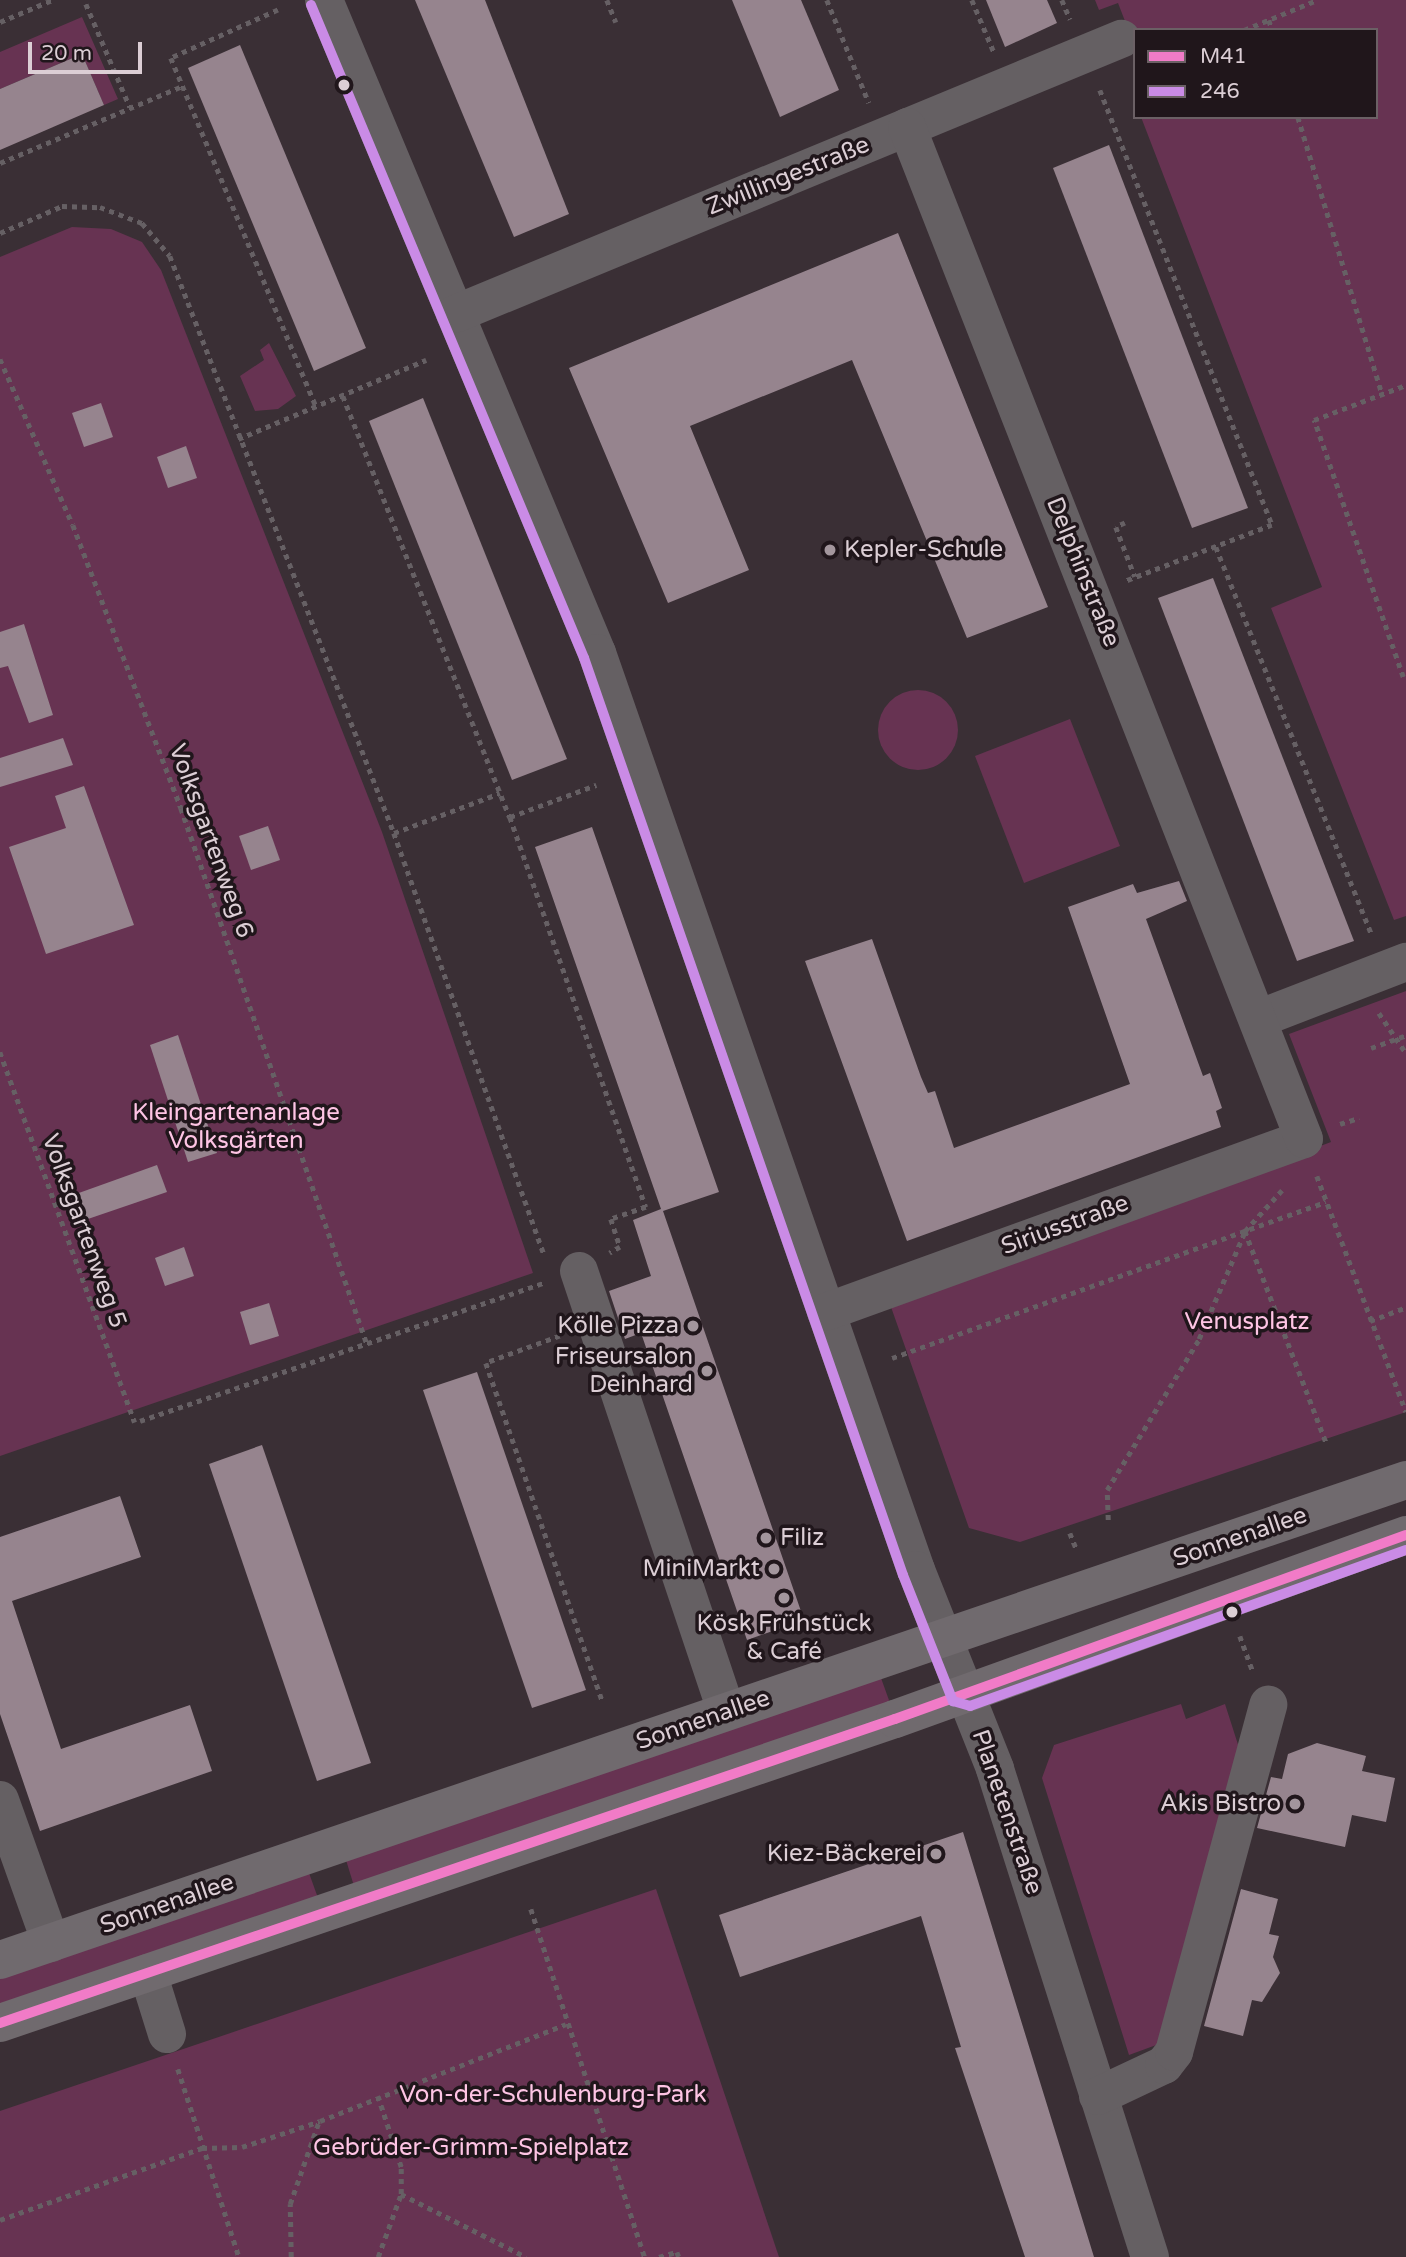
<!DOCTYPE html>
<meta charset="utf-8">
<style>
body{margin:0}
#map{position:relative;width:1406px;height:2257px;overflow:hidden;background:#3a2f35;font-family:"Varela Round",sans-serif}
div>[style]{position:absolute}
.green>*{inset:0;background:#673352}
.round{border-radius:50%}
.building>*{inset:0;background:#96848e}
.path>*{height:4.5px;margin-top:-2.25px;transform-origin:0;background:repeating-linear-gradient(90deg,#666064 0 5px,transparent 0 10px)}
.minor>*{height:38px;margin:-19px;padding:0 19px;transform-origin:19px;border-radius:19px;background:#656063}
.major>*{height:38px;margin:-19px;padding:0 19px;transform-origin:19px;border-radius:19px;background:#706a6e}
.bus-1>*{height:10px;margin:-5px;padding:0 5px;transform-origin:5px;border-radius:5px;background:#f17bc7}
.bus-2>*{height:10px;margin:-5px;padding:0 5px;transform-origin:5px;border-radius:5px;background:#ca8be6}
.dots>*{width:19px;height:19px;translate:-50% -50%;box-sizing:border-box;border:4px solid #20161b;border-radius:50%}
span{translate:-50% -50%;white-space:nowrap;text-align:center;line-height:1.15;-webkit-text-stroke:7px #20161b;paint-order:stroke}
.street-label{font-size:24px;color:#dcced5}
.poi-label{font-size:24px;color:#dcced5}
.left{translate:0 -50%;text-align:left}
.right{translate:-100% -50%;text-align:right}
.park-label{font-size:24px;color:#fec4e4}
.legend{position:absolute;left:1133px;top:28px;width:245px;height:91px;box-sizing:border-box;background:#20161b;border:2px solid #6b6065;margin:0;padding:9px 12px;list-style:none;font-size:21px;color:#dcced5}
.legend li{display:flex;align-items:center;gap:14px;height:35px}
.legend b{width:35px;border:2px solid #6b6065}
.scale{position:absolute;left:28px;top:42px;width:114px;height:32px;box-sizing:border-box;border:4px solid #dcced5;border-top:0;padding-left:9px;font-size:21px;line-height:24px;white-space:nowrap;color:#dcced5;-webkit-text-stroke:5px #20161b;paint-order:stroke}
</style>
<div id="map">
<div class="green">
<div style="clip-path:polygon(1095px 0,1406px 0,1406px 916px,1394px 920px,1271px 608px,1322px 587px,1141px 117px,1376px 117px,1376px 30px,1135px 30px,1135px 47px,1118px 3px,1099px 10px)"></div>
<div style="clip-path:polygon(82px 17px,118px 99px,104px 105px,82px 54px,0 89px,0 52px)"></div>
<div style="clip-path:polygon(72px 227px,111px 229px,142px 242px,161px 270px,382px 832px,533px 1273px,0 1456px,0 257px)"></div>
<div style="clip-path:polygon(269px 343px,296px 396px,278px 409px,255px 411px,240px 376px,264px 360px,260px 350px)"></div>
<div class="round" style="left:878px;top:690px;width:80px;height:80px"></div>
<div style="clip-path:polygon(1070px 719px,1120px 846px,1024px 883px,975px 756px)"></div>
<div style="clip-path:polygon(1406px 991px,1406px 1412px,1020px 1542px,969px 1528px,891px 1307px,1331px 1142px,1289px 1034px)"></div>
<div style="clip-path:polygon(881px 1678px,890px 1703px,354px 1886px,346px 1860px)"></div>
<div style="clip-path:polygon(1181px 1704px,1186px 1719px,1225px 1704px,1242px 1757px,1159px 2044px,1129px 2055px,1042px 1778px,1054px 1745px)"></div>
<div style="clip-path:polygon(309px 1873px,318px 1898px,0 2005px,0 1978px)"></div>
<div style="clip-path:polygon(656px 1889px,779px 2257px,0 2257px,0 2111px)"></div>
</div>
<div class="building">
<div style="clip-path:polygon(415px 0,485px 0,569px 214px,514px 237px)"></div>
<div style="clip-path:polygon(732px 0,801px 0,839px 90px,780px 117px)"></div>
<div style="clip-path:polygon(986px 0,1047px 0,1057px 23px,1005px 47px)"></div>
<div style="clip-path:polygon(240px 45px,366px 348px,314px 371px,188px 68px)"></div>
<div style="clip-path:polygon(82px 54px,104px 105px,0 150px,0 89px)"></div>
<div style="clip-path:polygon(1109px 145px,1248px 508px,1192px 528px,1053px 168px)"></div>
<div style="clip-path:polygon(898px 233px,1048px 607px,967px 638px,852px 360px,690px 426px,749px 570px,668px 603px,569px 368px)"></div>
<div style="clip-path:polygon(423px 398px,567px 759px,512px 780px,369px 421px)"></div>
<div style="clip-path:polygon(101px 403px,113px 437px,84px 447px,72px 413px)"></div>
<div style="clip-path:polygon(186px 446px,197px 478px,168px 488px,157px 457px)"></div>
<div style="clip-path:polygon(1213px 578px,1354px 941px,1297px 961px,1158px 598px)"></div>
<div style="clip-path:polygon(24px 624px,53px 715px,29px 723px,8px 666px,0 668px,0 632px)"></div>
<div style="clip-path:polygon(63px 738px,73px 765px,0 787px,0 758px)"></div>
<div style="clip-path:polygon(84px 786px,134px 925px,46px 954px,9px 847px,66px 828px,55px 796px)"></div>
<div style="clip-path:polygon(268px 826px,280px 860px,251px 870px,239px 836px)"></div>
<div style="clip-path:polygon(592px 827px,719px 1192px,663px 1211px,804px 1620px,747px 1640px,641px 1333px,625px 1339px,609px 1291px,651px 1276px,633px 1220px,661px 1209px,535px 847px)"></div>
<div style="clip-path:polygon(1179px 881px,1187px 901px,1146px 919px,1203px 1076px,1210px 1073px,1222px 1108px,1216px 1111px,1221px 1127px,907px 1241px,805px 961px,872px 939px,921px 1077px,928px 1093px,935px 1091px,954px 1148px,1130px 1084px,1068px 907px,1133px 884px,1137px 893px)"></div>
<div style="clip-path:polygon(178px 1035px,217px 1153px,188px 1162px,150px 1045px)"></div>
<div style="clip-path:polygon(157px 1165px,167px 1192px,85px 1220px,76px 1194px)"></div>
<div style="clip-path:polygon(184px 1247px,194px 1276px,165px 1286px,155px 1258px)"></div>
<div style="clip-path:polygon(269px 1303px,279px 1336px,250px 1345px,240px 1312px)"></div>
<div style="clip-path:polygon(477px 1372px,586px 1690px,532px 1708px,423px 1390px)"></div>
<div style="clip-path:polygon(262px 1445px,371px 1763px,317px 1781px,209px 1464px)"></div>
<div style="clip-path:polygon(120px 1496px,141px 1557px,12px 1601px,61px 1749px,190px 1705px,212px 1771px,40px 1831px,0 1714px,0 1537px)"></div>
<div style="clip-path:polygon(1317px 1743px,1366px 1756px,1362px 1771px,1395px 1778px,1386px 1822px,1352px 1815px,1345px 1847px,1257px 1828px,1271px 1777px,1282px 1779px,1288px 1754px)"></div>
<div style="clip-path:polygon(963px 1832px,998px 1946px,1094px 2257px,1025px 2257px,955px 2048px,961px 2047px,921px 1916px,740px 1977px,719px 1915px)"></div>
<div style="clip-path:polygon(1241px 1889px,1278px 1899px,1269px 1934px,1279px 1936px,1273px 1957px,1280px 1973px,1262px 2002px,1252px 2000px,1243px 2036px,1204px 2026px)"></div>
</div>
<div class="path">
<div style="left:607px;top:0;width:24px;rotate:68deg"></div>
<div style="left:827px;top:0;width:111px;rotate:67.8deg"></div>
<div style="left:972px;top:0;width:56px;rotate:67.1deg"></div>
<div style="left:1062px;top:0;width:21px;rotate:67deg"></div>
<div style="left:86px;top:4px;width:112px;rotate:66.9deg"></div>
<div style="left:278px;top:10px;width:117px;rotate:155.8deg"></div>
<div style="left:171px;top:58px;width:378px;rotate:67.4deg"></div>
<div style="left:1269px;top:20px;width:10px;rotate:73deg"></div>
<div style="left:0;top:22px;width:56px;rotate:-22.9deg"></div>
<div style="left:1244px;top:30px;width:79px;rotate:-22.3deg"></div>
<div style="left:1100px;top:90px;width:468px;rotate:68.4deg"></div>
<div style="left:1272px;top:525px;width:156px;rotate:159deg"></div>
<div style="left:1298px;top:117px;width:288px;rotate:73.1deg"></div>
<div style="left:0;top:163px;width:198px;rotate:-22.9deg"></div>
<div style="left:0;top:233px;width:68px;rotate:-23.5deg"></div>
<div style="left:62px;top:206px;width:38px;rotate:2deg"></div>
<div style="left:100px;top:207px;width:45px;rotate:20.9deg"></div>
<div style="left:142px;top:223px;width:43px;rotate:49.7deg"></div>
<div style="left:170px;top:256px;width:619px;rotate:68.78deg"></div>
<div style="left:394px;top:833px;width:448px;rotate:70.4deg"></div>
<div style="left:0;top:359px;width:181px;rotate:66.3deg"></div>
<div style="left:73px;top:525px;width:303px;rotate:69.1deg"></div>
<div style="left:181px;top:808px;width:567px;rotate:70.86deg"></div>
<div style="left:343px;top:396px;width:453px;rotate:68.4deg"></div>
<div style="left:510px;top:817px;width:413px;rotate:70.8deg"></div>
<div style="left:646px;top:1207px;width:37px;rotate:161deg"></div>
<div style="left:611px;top:1219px;width:29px;rotate:72deg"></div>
<div style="left:620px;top:1247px;width:12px;rotate:149deg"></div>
<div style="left:238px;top:439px;width:204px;rotate:-22.8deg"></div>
<div style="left:1125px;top:523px;width:10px;rotate:156deg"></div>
<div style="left:1116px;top:527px;width:53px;rotate:69.2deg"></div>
<div style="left:1216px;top:547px;width:419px;rotate:68.1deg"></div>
<div style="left:1403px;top:677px;width:272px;rotate:-109.1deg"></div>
<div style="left:1314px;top:420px;width:98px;rotate:-20.8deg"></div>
<div style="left:510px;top:817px;width:92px;rotate:-20.4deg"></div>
<div style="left:394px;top:833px;width:113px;rotate:-20.7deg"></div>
<div style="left:1379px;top:1013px;width:48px;rotate:56deg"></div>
<div style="left:1371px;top:1048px;width:37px;rotate:-20deg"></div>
<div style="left:0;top:1052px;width:394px;rotate:70deg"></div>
<div style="left:1340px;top:1124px;width:20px;rotate:-18deg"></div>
<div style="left:1317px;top:1176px;width:252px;rotate:69.3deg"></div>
<div style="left:1245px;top:1231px;width:229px;rotate:69deg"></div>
<div style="left:1370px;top:1321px;width:39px;rotate:-21deg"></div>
<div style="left:560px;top:1336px;width:79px;rotate:160deg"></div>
<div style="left:486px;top:1363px;width:359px;rotate:71deg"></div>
<div style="left:892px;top:1358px;width:461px;rotate:-19.8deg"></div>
<div style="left:140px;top:1421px;width:426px;rotate:-18.9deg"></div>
<div style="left:1108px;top:1520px;width:30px;rotate:-92deg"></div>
<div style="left:1107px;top:1490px;width:177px;rotate:-58.6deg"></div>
<div style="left:1199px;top:1339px;width:117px;rotate:-66.9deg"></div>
<div style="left:1245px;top:1231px;width:55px;rotate:-47.9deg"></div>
<div style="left:1070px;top:1533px;width:18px;rotate:68deg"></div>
<div style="left:1240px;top:1636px;width:37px;rotate:70deg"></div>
<div style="left:531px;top:1909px;width:366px;rotate:71.9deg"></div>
<div style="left:178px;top:2069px;width:198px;rotate:72deg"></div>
<div style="left:401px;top:2194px;width:140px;rotate:26.7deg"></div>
<div style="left:0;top:2220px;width:214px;rotate:-19.6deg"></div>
<div style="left:202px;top:2148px;width:40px;rotate:-1.4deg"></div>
<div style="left:242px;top:2147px;width:82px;rotate:-18.4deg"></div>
<div style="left:320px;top:2121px;width:264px;rotate:-21.5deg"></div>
<div style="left:291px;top:2257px;width:53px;rotate:-91.1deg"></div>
<div style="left:290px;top:2204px;width:88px;rotate:-70.7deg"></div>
<div style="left:378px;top:2257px;width:67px;rotate:-69.9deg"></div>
<div style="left:401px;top:2194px;width:27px;rotate:-90deg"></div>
<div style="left:401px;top:2167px;width:74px;rotate:-108.2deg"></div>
<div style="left:659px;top:2257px;width:19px;rotate:-16deg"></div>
<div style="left:677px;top:2252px;width:5px;rotate:68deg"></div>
</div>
<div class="minor">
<div style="left:324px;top:0;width:708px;rotate:67.31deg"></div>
<div style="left:597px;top:653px;width:971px;rotate:70.82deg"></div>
<div style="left:916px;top:1570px;width:214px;rotate:68.3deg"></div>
<div style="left:995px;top:1769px;width:512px;rotate:72.38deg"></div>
<div style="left:455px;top:314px;width:721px;rotate:-22.44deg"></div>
<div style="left:1258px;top:1019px;width:159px;rotate:-21.1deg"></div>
<div style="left:579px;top:1271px;width:464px;rotate:71.5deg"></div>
<div style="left:826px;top:1312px;width:508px;rotate:-19.9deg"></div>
<div style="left:1304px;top:1139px;width:1087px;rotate:-111.42deg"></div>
<div style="left:0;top:1800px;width:152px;rotate:70.4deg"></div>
<div style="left:148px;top:1973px;width:64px;rotate:72.7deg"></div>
<div style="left:1098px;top:2096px;width:73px;rotate:-25.2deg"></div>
<div style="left:1164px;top:2065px;width:16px;rotate:-52deg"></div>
<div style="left:1174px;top:2052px;width:360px;rotate:-74.8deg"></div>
</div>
<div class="major">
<div style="left:0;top:1960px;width:1486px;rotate:-18.85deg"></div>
<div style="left:0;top:2023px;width:945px;rotate:-18.76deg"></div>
<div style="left:895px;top:1719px;width:543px;rotate:-19.8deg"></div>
</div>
<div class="bus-1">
<div style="left:0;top:2023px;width:945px;rotate:-18.76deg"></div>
<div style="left:895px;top:1719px;width:543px;rotate:-19.8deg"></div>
</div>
<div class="bus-2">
<div style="left:311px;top:5px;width:708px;rotate:67.31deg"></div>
<div style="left:584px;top:658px;width:971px;rotate:70.82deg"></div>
<div style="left:903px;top:1575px;width:136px;rotate:68.4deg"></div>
<div style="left:953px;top:1701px;width:18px;rotate:16deg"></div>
<div style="left:970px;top:1706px;width:463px;rotate:-19.7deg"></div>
</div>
<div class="dots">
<div style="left:344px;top:85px;background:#dcced5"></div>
<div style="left:830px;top:550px;background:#a3969d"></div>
<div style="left:693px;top:1326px;background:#a3969d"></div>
<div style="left:707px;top:1371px;background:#a3969d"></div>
<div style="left:766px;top:1538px;background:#a3969d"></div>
<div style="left:774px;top:1569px;background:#a3969d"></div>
<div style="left:784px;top:1598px;background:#a3969d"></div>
<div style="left:1232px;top:1612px;background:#dcced5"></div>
<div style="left:1295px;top:1804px;background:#a3969d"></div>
<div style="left:936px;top:1854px;background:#a3969d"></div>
</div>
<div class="street-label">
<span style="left:788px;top:176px;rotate:-22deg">Zwillingestraße</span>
<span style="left:1083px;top:572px;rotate:68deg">Delphinstraße</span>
<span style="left:211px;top:841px;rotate:70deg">Volksgartenweg 6</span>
<span style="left:1065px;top:1225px;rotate:-20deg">Siriusstraße</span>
<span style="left:84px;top:1231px;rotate:70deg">Volksgartenweg 5</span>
<span style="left:1240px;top:1537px;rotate:-19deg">Sonnenallee</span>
<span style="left:703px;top:1720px;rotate:-19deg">Sonnenallee</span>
<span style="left:1007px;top:1812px;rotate:71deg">Planetenstraße</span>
<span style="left:167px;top:1904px;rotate:-19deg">Sonnenallee</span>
</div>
<div class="poi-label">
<span class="left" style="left:844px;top:550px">Kepler-Schule</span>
<span class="right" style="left:679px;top:1326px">Kölle Pizza</span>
<span class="right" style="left:693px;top:1371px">Friseursalon<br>Deinhard</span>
<span class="left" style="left:780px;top:1538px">Filiz</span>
<span class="right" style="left:760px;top:1569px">MiniMarkt</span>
<span style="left:784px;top:1638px">Kösk Frühstück<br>&amp; Café</span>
<span class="right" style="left:1281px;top:1804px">Akis Bistro</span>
<span class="right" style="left:922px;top:1854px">Kiez-Bäckerei</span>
</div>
<div class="park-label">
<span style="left:236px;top:1127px">Kleingartenanlage<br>Volksgärten</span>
<span style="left:1247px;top:1322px">Venusplatz</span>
<span style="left:553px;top:2095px">Von-der-Schulenburg-Park</span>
<span style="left:471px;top:2148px">Gebrüder-Grimm-Spielplatz</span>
</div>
<ul class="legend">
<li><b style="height:9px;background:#f17bc7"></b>M41</li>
<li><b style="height:9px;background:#ca8be6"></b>246</li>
</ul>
<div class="scale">20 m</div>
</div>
